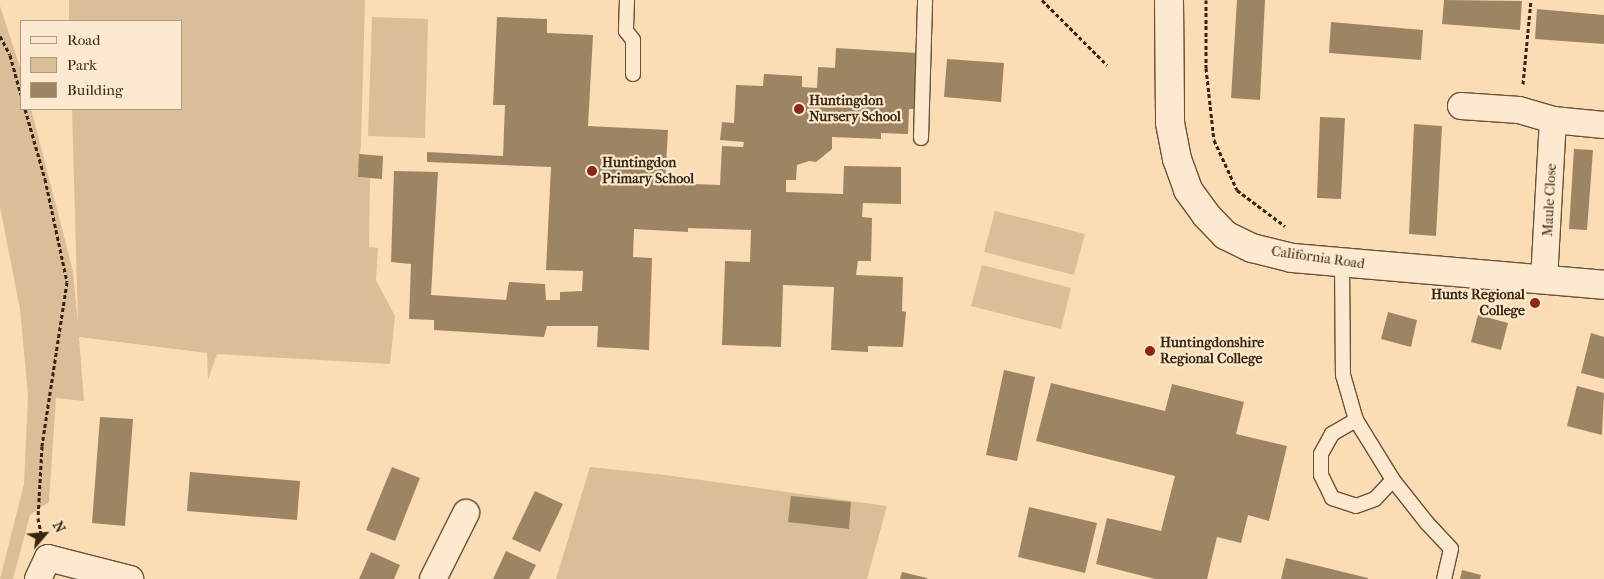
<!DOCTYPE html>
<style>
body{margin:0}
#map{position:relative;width:1604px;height:579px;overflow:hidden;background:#fbddb5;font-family:"IM FELL French Canon",serif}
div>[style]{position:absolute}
.green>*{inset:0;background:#dabe98}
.building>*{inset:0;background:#9d8564}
.path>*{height:3px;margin-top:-1.5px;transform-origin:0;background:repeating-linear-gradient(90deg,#37250d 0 4px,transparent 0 6.5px)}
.roads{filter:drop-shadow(1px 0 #685337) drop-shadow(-1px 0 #685337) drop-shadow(0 1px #685337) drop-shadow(0 -1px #685337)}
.lane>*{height:14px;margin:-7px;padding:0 7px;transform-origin:7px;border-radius:7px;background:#fce9cf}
.street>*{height:26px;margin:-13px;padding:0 13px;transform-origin:13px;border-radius:13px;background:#fce9cf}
.secondary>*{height:28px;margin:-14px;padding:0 14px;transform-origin:14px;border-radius:14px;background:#fce9cf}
.dots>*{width:14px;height:14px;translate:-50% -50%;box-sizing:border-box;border:2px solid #fce9cf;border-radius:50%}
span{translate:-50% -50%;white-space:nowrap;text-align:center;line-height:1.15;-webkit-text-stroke:4.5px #fce9cf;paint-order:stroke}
.poi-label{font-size:14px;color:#37250d;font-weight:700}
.left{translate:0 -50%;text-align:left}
.right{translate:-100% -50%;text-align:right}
.street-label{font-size:14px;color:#37250d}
.legend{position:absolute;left:20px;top:20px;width:162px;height:90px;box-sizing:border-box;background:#fce9cf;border:1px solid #ad9b81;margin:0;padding:6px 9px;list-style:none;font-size:15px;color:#37250d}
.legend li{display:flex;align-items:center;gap:10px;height:25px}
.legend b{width:25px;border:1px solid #ad9b81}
.north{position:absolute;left:20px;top:509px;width:50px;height:50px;-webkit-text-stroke:4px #fce9cf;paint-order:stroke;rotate:63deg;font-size:14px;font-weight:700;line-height:20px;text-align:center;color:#37250d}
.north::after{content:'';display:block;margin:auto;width:18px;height:22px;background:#37250d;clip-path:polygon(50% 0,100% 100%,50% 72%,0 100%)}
</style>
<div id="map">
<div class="green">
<div style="clip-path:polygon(69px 0,365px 0,361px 143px,358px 177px,370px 178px,369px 247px,378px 248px,376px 280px,395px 316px,390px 364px,217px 354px,208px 380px,207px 353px,79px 337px,84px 401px,56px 398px,49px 502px,30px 515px,13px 579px,0 579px,24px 484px,28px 395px,20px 309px,0 207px,0 6px,21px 70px,21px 109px,31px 109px,73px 271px,78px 325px,72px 109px,181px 109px,181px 21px,69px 21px)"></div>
<div style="clip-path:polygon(372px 17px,428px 19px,425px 138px,368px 136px)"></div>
<div style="clip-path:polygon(995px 211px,1085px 234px,1074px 275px,984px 252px)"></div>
<div style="clip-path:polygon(982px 265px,1071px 288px,1061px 329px,971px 306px)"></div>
<div style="clip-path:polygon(590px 467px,665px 475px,887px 506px,867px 579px,556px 579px)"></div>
</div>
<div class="building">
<div style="clip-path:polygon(1237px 0,1265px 0,1260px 100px,1231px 98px)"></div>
<div style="clip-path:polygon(1444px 0,1522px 1px,1520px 30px,1442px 24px)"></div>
<div style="clip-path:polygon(1537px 9px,1604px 15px,1604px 44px,1535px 39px)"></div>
<div style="clip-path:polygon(497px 17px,547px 19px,547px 33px,593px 35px,588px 126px,668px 130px,665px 183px,720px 185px,722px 146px,743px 147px,744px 142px,720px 140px,722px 122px,734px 123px,736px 85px,763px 86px,764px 74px,802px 76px,802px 87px,817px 88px,818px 67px,835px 68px,836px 48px,917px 53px,914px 109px,909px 109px,908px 134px,881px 133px,881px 139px,832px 137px,832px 149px,816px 162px,809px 161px,797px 165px,796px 180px,786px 180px,786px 192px,843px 194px,844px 166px,901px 167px,901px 204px,863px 203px,862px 217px,872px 218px,871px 261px,858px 261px,856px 275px,903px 277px,902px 311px,906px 312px,903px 347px,868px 346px,868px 352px,831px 350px,834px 287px,783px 285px,781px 347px,722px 345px,725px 261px,750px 262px,751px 230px,688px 228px,688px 232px,634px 229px,633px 257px,652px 258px,649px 350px,597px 347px,598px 326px,547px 326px,544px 337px,434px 330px,434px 320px,409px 319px,411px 264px,391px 262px,394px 171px,438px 172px,431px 295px,506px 300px,509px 282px,545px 284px,546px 300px,560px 300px,560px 292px,582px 291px,583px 271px,546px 270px,551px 167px,427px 162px,427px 152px,503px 156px,505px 105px,493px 105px)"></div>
<div style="clip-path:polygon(1331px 22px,1423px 30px,1421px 60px,1329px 53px)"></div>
<div style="clip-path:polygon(947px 59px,1004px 63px,1001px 102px,944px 97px)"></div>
<div style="clip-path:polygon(1320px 117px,1345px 118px,1341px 199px,1317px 198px)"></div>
<div style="clip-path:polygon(1414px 124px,1442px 126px,1436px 236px,1409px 234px)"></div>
<div style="clip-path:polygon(1574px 149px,1593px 150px,1587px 230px,1569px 229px)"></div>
<div style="clip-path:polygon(359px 154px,383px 156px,382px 179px,358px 177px)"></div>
<div style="clip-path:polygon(1388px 312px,1417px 320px,1411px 347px,1381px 339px)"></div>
<div style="clip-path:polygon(1478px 315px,1508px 323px,1501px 350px,1471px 342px)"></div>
<div style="clip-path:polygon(1591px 333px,1604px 337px,1604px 379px,1581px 373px)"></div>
<div style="clip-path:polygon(1004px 370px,1035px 377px,1017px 461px,986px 455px)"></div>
<div style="clip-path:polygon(1051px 383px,1165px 411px,1172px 384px,1244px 402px,1236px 434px,1287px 446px,1269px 521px,1248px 515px,1241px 543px,1217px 537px,1207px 579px,1155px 579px,1096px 564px,1107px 518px,1161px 531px,1175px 476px,1036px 441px)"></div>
<div style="clip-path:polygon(1577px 386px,1604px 393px,1602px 435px,1567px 426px)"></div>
<div style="clip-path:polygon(100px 417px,133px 419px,125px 526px,92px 523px)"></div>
<div style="clip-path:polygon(392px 467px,420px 478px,395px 541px,366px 530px)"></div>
<div style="clip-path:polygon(190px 472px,300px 481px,297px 520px,187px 511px)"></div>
<div style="clip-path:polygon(535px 491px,563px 504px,540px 552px,512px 539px)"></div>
<div style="clip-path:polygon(791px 496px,851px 502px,849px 529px,788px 522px)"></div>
<div style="clip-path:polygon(1029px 507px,1097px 523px,1085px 573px,1018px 557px)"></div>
<div style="clip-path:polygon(506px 551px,536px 565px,529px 579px,493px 579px)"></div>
<div style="clip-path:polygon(371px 552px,400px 565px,394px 579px,359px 579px)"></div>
<div style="clip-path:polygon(1286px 558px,1368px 578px,1368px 579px,1281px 579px)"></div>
<div style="clip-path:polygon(1462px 570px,1481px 575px,1480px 579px,1460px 579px)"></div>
<div style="clip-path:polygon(902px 572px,927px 578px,927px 579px,900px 579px)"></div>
</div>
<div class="path">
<div style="left:1042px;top:0;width:92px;rotate:45deg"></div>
<div style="left:1206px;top:0;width:68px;rotate:90deg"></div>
<div style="left:1206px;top:68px;width:72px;rotate:83.7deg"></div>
<div style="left:1214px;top:140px;width:55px;rotate:65.3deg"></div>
<div style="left:1237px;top:190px;width:60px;rotate:36.9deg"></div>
<div style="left:0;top:36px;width:21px;rotate:62deg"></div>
<div style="left:10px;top:55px;width:41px;rotate:74.6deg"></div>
<div style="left:1523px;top:84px;width:84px;rotate:-84.6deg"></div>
<div style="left:25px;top:109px;width:73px;rotate:74.1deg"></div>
<div style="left:45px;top:179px;width:105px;rotate:77.9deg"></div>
<div style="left:67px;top:282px;width:166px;rotate:98.7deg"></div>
<div style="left:42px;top:446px;width:72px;rotate:93.2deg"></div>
<div style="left:38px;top:518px;width:15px;rotate:79deg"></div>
</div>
<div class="roads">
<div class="lane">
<div style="left:627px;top:0;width:31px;rotate:92deg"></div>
<div style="left:626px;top:31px;width:11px;rotate:52deg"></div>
<div style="left:633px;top:40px;width:34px;rotate:90deg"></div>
<div style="left:921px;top:138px;width:138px;rotate:-88.3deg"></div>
<div style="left:1342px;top:263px;width:112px;rotate:89.5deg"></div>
<div style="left:1343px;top:375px;width:47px;rotate:73.9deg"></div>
<div style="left:1356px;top:420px;width:70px;rotate:58.3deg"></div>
<div style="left:1393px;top:480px;width:55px;rotate:51.7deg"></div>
<div style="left:1427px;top:523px;width:35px;rotate:47deg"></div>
<div style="left:1451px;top:549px;width:31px;rotate:103deg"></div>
<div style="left:1356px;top:420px;width:28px;rotate:150deg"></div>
<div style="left:1332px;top:434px;width:23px;rotate:119deg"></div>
<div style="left:1321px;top:454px;width:21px;rotate:90deg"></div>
<div style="left:1321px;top:475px;width:25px;rotate:64deg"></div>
<div style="left:1332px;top:498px;width:25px;rotate:18deg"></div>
<div style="left:1356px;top:506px;width:20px;rotate:-20deg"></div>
<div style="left:1375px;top:499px;width:26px;rotate:-47deg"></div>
</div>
<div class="street">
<div style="left:1461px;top:106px;width:58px;rotate:3.9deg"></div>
<div style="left:1519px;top:110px;width:35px;rotate:16deg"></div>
<div style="left:1553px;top:120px;width:51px;rotate:5.6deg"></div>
<div style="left:1544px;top:280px;width:160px;rotate:-86.8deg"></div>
<div style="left:38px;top:579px;width:23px;rotate:-65deg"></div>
<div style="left:48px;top:558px;width:85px;rotate:14.4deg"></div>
<div style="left:433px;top:579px;width:74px;rotate:-63.4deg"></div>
</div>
<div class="secondary">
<div style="left:1169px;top:0;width:123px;rotate:89.5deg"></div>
<div style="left:1170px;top:123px;width:37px;rotate:79deg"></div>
<div style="left:1177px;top:159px;width:33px;rotate:70deg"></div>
<div style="left:1188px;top:190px;width:31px;rotate:54deg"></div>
<div style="left:1206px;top:215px;width:28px;rotate:46deg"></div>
<div style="left:1225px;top:235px;width:30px;rotate:26deg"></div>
<div style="left:1252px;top:248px;width:41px;rotate:14deg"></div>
<div style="left:1292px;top:258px;width:313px;rotate:4.9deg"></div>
</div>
</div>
<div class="dots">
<div style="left:799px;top:109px;background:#8f2418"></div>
<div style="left:592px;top:171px;background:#8f2418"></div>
<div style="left:1535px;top:303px;background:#8f2418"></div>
<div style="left:1150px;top:351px;background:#8f2418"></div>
</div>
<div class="poi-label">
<span class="left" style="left:809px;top:109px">Huntingdon<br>Nursery School</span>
<span class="left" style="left:602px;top:171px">Huntingdon<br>Primary School</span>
<span class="right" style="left:1525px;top:303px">Hunts Regional<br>College</span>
<span class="left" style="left:1160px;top:351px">Huntingdonshire<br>Regional College</span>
</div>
<div class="street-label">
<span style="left:1550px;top:200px;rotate:-87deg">Maule Close</span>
<span style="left:1318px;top:258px;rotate:8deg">California Road</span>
</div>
<ul class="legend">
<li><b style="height:6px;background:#fce9cf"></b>Road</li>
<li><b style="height:14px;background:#dabe98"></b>Park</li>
<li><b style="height:14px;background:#9d8564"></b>Building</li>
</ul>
<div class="north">N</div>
</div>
